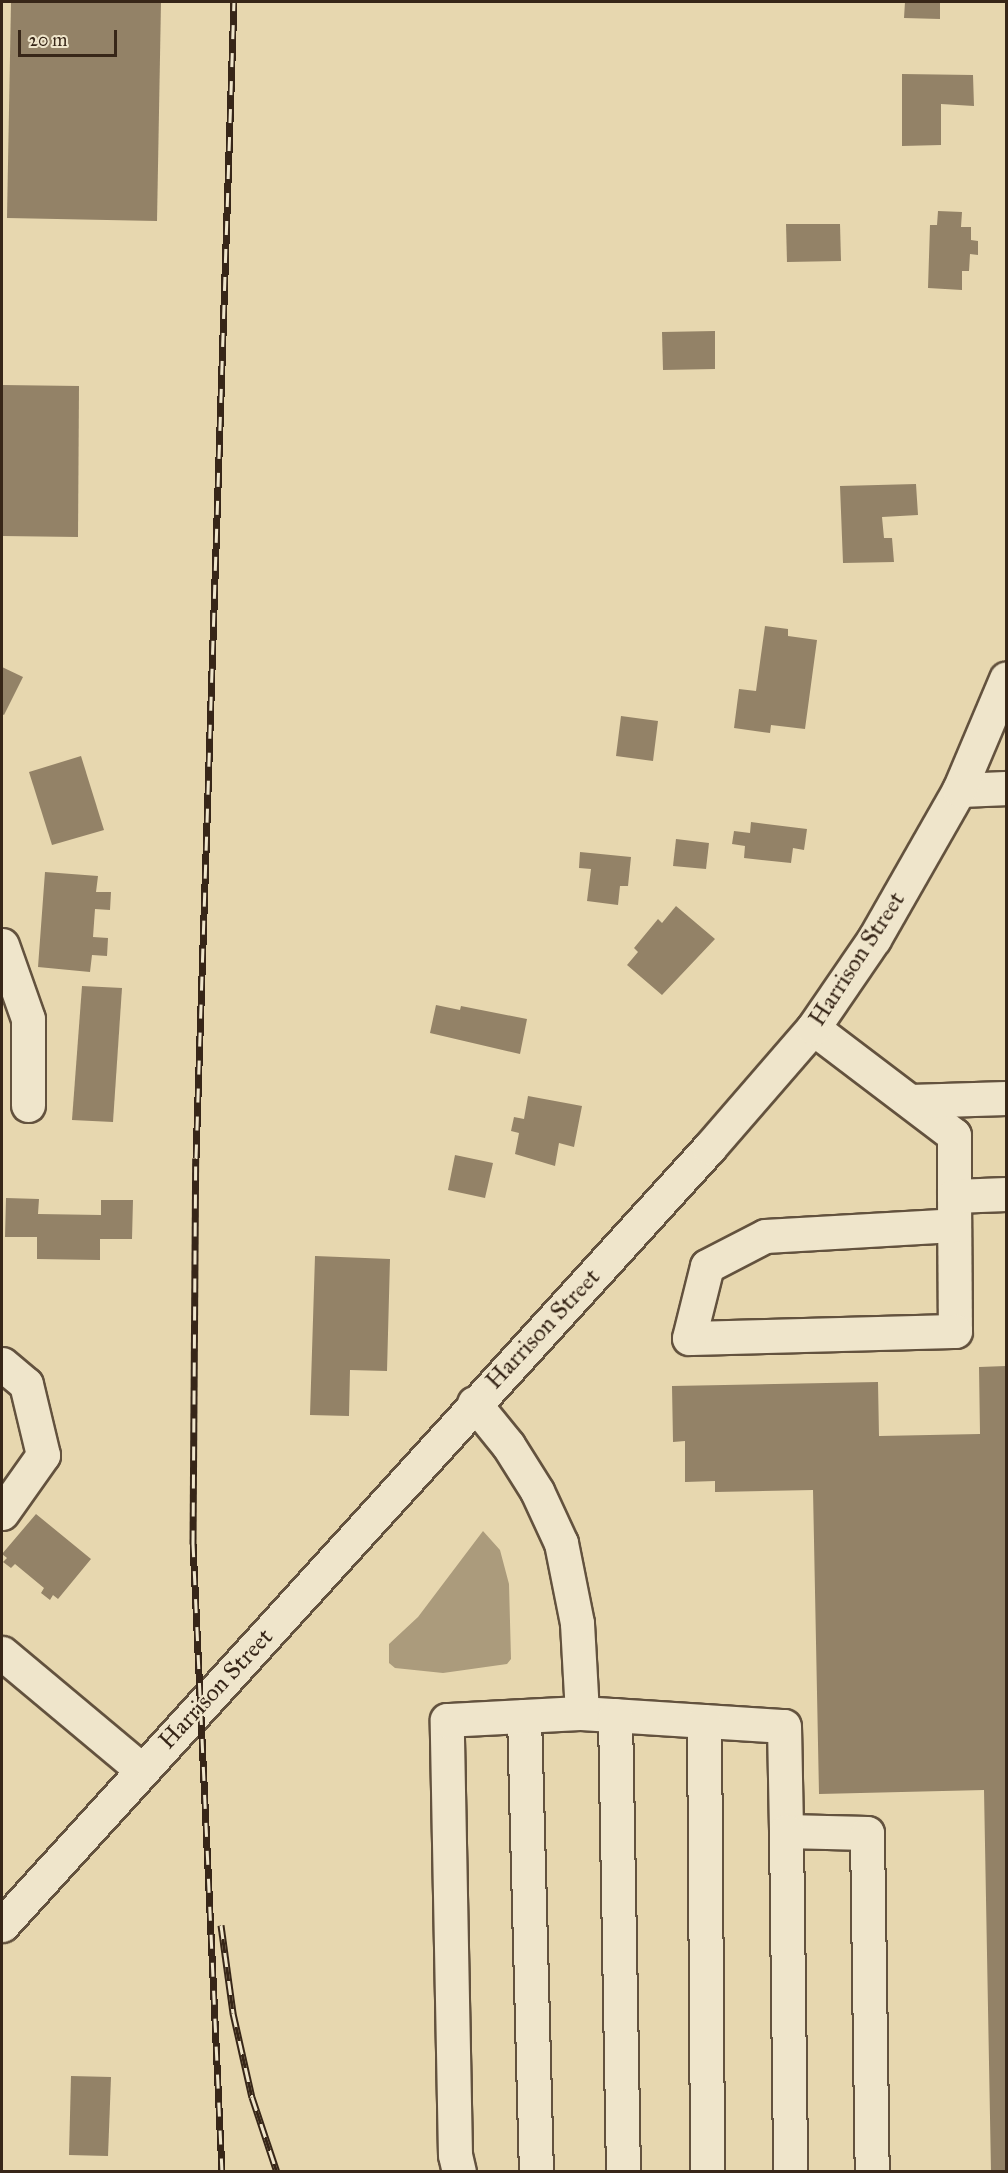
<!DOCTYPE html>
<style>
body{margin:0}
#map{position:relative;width:1008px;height:2173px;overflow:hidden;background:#e7d7af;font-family:"IM FELL Great Primer",serif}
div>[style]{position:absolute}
.water>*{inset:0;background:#ab9b7c}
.building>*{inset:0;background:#938267}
.roads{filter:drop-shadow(2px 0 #63523e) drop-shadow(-2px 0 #63523e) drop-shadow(0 2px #63523e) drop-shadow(0 -2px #63523e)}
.minor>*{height:33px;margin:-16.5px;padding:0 16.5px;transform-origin:16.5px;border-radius:16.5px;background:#efe5cb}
.rail>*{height:7px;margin-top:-3.5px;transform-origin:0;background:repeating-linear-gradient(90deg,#efe5cb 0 14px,#372618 0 28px);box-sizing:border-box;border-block:2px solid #372618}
span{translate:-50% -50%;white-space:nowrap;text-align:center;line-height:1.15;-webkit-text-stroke:4.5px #efe5cb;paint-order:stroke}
.street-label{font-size:24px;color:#372618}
.frame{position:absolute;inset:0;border:3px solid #372618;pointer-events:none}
.scale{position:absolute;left:18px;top:30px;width:99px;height:27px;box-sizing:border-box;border:3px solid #372618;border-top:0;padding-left:8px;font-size:18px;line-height:21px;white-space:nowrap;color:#372618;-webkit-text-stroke:4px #efe5cb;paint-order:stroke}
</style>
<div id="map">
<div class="water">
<div style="clip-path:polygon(483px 1531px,500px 1550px,509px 1584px,511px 1659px,507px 1664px,443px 1673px,395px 1668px,389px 1663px,389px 1644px,418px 1617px)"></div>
</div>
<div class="building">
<div style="clip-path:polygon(11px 2px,161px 2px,157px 221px,7px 218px)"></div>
<div style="clip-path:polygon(905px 2px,940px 2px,940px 19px,904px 18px)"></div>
<div style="clip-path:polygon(902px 74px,973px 75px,974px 106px,941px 104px,941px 145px,902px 146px)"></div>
<div style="clip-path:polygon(938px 211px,962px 212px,961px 227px,971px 227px,971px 240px,978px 241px,978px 255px,970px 254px,969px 271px,962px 271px,962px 290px,928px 288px,930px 225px,937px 225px)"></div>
<div style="clip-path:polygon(786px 224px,840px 224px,841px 261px,787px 262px)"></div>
<div style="clip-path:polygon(715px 331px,715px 369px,663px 370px,662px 332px)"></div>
<div style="clip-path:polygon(2px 385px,79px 386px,78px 537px,2px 536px)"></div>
<div style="clip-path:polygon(916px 484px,918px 515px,882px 517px,884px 538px,892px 538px,894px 562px,843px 563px,840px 486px)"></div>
<div style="clip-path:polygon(765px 626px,788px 629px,788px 636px,817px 640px,805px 729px,771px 725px,770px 733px,734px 728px,739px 689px,756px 691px)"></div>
<div style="clip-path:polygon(2px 667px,23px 677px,4px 715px,2px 714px)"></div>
<div style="clip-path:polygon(621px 716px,658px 721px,653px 761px,616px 756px)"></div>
<div style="clip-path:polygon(81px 756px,104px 830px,52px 845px,29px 772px)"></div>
<div style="clip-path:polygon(751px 822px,807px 829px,804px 850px,793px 848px,791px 863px,744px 858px,745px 846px,732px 844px,734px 831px,750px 833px)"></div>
<div style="clip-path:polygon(676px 839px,709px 843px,706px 869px,673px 866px)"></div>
<div style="clip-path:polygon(580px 852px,631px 857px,628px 886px,620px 886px,618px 905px,587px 901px,591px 869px,579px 868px)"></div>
<div style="clip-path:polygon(45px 872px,98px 876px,96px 892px,111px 892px,110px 910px,95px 909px,93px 937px,108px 938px,107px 956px,92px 955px,90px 972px,38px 967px)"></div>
<div style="clip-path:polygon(676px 906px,715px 939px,662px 995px,627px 965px,638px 952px,634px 948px,658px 919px,662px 923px)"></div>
<div style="clip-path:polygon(82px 986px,122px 988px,113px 1122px,72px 1120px)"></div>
<div style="clip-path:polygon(436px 1005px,460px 1010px,461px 1006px,527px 1019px,520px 1054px,430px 1033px)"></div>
<div style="clip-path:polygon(528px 1096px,582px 1106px,574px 1147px,559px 1143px,555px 1166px,515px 1154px,519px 1133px,511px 1131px,514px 1117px,524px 1119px)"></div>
<div style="clip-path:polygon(455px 1155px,493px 1163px,485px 1198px,448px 1190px)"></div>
<div style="clip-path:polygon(6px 1198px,39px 1199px,38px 1214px,101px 1215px,101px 1200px,133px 1200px,132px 1239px,100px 1239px,100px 1260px,37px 1259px,37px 1237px,5px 1237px)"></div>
<div style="clip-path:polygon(315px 1256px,390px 1259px,387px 1371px,350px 1370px,349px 1416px,310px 1415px)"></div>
<div style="clip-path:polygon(1006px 1366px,1006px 2172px,991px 2172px,984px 1790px,819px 1794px,813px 1490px,715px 1492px,715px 1481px,685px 1482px,685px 1441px,673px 1442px,672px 1386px,878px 1382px,879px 1436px,980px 1434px,979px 1367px)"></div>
<div style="clip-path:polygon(36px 1514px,91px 1559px,58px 1599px,53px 1595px,50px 1600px,41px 1593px,44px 1588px,15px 1564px,11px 1568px,3px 1562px,7px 1558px,2px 1554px)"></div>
<div style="clip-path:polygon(71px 2076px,111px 2077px,108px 2156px,69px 2155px)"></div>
</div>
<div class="roads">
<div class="minor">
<div style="left:959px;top:790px;width:47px;rotate:-2.4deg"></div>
<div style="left:2px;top:945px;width:78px;rotate:70.6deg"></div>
<div style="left:28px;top:1019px;width:86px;rotate:90deg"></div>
<div style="left:813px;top:1028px;width:177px;rotate:37.2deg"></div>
<div style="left:954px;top:1135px;width:61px;rotate:90deg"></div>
<div style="left:954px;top:1196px;width:135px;rotate:89.6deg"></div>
<div style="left:955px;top:1331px;width:266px;rotate:178.5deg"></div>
<div style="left:689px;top:1338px;width:74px;rotate:-76deg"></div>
<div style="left:707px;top:1266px;width:65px;rotate:-27.3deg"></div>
<div style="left:765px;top:1236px;width:189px;rotate:-3.3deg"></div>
<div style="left:910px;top:1101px;width:96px;rotate:-1.8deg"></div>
<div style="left:954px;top:1196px;width:52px;rotate:-2.2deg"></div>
<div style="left:2px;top:1364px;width:31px;rotate:40deg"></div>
<div style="left:26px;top:1384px;width:73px;rotate:76.5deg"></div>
<div style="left:43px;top:1455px;width:71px;rotate:125.3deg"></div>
<div style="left:2px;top:1653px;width:182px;rotate:39.9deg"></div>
<div style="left:582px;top:1713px;width:202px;rotate:3.7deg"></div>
<div style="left:784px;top:1726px;width:105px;rotate:88.9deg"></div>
<div style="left:786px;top:1831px;width:81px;rotate:1.4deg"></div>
<div style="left:867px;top:1833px;width:339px;rotate:89.2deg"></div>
<div style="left:615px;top:1715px;width:457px;rotate:89deg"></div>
<div style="left:524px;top:1716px;width:456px;rotate:88.5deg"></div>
<div style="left:704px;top:1721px;width:451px;rotate:89.6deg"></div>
<div style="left:786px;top:1831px;width:341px;rotate:89.3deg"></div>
<div style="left:2px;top:1925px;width:1051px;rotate:-47.7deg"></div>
<div style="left:709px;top:1148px;width:159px;rotate:-49.1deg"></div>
<div style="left:813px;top:1028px;width:108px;rotate:-55.6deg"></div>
<div style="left:874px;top:939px;width:172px;rotate:-60.3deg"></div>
<div style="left:959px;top:790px;width:121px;rotate:-67.1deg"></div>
<div style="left:459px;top:2172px;width:17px;rotate:-103deg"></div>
<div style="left:455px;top:2155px;width:435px;rotate:-91.1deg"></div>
<div style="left:447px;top:1720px;width:135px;rotate:-3deg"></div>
<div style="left:582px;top:1713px;width:90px;rotate:-93.2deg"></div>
<div style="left:577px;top:1623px;width:82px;rotate:-101.3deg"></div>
<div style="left:561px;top:1543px;width:57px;rotate:-114.8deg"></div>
<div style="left:537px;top:1491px;width:54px;rotate:-122.2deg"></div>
<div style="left:508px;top:1445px;width:54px;rotate:-129deg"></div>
</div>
</div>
<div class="rail">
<div style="left:221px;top:1925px;width:89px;rotate:82.2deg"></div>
<div style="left:233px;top:2013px;width:86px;rotate:77.3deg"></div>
<div style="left:252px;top:2097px;width:79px;rotate:71.6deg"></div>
<div style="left:222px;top:2172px;width:629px;rotate:-92.64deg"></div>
<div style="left:193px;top:1544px;width:386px;rotate:-89.6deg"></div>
<div style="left:196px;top:1158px;width:1157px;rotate:-88.12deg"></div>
</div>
<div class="street-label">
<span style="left:857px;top:959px;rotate:-57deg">Harrison Street</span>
<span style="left:543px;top:1329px;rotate:-47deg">Harrison Street</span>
<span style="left:216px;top:1689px;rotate:-47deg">Harrison Street</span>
</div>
<div class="frame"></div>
<div class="scale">20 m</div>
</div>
